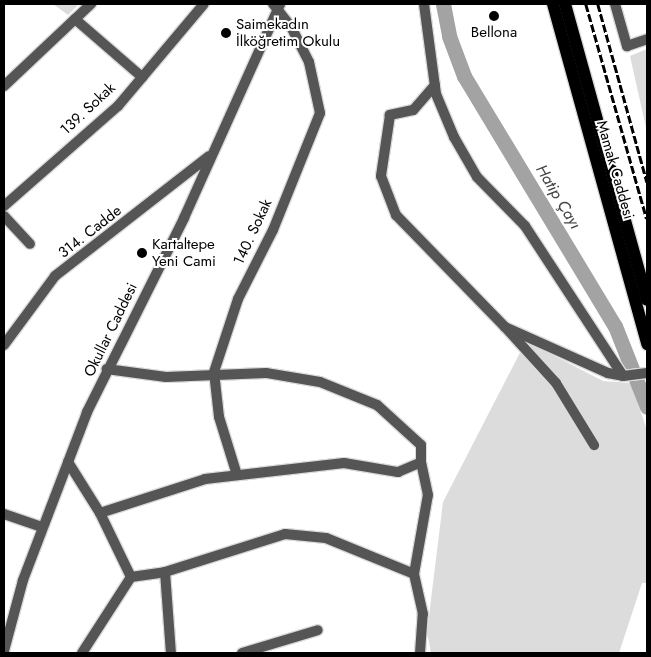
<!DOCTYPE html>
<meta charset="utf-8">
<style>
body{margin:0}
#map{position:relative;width:651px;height:657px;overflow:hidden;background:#fff;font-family:Jost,sans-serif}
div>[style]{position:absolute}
.green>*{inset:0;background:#dcdcdc}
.river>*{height:15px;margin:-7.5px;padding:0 7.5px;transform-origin:7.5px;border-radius:7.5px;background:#a3a3a3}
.roads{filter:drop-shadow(1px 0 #dbdbdb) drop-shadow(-1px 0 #dbdbdb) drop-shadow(0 1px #dbdbdb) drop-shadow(0 -1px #dbdbdb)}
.minor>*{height:10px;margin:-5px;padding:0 5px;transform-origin:5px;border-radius:5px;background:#555}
.tertiary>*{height:10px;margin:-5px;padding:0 5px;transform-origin:5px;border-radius:5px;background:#555}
.primary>*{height:12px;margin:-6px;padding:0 6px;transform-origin:6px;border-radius:6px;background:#000}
.rail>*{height:2.5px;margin-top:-1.25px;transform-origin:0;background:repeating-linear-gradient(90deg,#000 0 8px,transparent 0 10.5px)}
.dots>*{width:14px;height:14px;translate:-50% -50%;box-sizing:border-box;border:2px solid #fff;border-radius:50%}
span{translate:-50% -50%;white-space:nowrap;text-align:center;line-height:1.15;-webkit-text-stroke:4px #fff;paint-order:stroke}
.poi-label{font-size:15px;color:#000}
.left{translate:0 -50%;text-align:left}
.street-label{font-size:15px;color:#000}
.water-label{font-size:16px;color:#444;font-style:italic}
.frame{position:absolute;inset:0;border:5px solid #000;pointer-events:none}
</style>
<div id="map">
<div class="green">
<div style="clip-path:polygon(53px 4px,79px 4px,68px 15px)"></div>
<div style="clip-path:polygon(647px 49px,647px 132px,630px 56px)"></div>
<div style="clip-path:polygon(526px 341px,603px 381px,631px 383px,647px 430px,647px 583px,642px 583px,619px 653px,431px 653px,427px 632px,443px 502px)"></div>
</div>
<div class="river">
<div style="left:443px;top:4px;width:33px;rotate:79deg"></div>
<div style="left:449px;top:36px;width:43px;rotate:69.4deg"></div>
<div style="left:464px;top:76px;width:292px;rotate:58.9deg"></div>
<div style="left:615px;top:326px;width:87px;rotate:68.4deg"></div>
</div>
<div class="roads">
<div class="minor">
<div style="left:424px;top:4px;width:91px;rotate:82.4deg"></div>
<div style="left:436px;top:94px;width:47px;rotate:67.3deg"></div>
<div style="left:454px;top:137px;width:46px;rotate:60.1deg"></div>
<div style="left:477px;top:177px;width:69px;rotate:45.6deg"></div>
<div style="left:525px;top:226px;width:179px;rotate:56.8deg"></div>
<div style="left:615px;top:4px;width:44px;rotate:74.1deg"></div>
<div style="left:627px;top:46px;width:21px;rotate:-19deg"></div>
<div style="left:75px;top:19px;width:89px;rotate:40.9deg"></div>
<div style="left:435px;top:85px;width:33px;rotate:131deg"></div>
<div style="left:413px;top:110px;width:24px;rotate:168deg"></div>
<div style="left:390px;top:115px;width:62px;rotate:98.4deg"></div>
<div style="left:381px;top:176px;width:42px;rotate:69deg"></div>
<div style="left:396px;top:215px;width:156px;rotate:45.8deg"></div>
<div style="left:505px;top:327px;width:113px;rotate:24.1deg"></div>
<div style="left:608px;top:373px;width:15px;rotate:11deg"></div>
<div style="left:623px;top:376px;width:24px;rotate:-7deg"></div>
<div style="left:4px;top:206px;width:152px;rotate:-41.3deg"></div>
<div style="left:118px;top:106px;width:133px;rotate:-49.9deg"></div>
<div style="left:4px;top:216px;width:38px;rotate:47deg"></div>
<div style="left:505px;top:327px;width:76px;rotate:47.7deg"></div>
<div style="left:556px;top:383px;width:73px;rotate:58.5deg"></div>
<div style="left:4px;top:345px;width:86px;rotate:-53.5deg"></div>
<div style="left:55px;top:276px;width:195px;rotate:-37.9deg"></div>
<div style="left:68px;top:462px;width:60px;rotate:57.9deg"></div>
<div style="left:100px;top:513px;width:71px;rotate:64.2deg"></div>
<div style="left:237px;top:475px;width:61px;rotate:-107.2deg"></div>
<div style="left:219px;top:417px;width:45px;rotate:-96.3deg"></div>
<div style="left:214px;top:372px;width:77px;rotate:-71.8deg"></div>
<div style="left:238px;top:299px;width:77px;rotate:-63.1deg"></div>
<div style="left:273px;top:230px;width:126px;rotate:-68.1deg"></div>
<div style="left:320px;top:113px;width:52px;rotate:-102.2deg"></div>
<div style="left:309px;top:62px;width:38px;rotate:-117deg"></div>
<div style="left:292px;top:28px;width:31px;rotate:-128deg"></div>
<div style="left:100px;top:513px;width:110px;rotate:-17.9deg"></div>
<div style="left:205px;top:479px;width:140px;rotate:-6.6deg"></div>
<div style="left:344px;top:463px;width:55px;rotate:9.5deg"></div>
<div style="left:398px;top:472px;width:25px;rotate:-23deg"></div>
<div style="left:421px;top:462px;width:17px;rotate:-90deg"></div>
<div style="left:421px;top:445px;width:59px;rotate:-137.7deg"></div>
<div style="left:377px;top:405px;width:61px;rotate:-158deg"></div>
<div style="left:320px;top:382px;width:55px;rotate:-170.5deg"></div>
<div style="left:266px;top:373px;width:100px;rotate:177.7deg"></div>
<div style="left:166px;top:377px;width:60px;rotate:-172.3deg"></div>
<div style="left:4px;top:514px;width:40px;rotate:18.9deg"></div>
<div style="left:165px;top:572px;width:81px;rotate:85.8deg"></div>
<div style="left:82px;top:653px;width:90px;rotate:-57.2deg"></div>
<div style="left:131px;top:577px;width:34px;rotate:-8deg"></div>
<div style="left:165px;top:572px;width:126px;rotate:-17.6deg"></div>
<div style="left:285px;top:534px;width:41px;rotate:5.6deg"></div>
<div style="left:326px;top:538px;width:95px;rotate:22.2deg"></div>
<div style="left:242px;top:653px;width:79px;rotate:-16.8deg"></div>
<div style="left:420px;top:653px;width:39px;rotate:-86deg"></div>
<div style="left:423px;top:614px;width:41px;rotate:-102.7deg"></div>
<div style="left:414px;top:574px;width:80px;rotate:-80deg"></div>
<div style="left:428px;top:495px;width:34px;rotate:-102deg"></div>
</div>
<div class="tertiary">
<div style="left:4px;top:86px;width:120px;rotate:-43.3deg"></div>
<div style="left:4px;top:651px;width:73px;rotate:-75deg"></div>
<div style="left:23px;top:580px;width:180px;rotate:-69.1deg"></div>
<div style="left:87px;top:412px;width:217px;rotate:-63.4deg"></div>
<div style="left:184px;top:218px;width:235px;rotate:-65.8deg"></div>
</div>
<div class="primary">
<div style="left:553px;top:4px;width:353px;rotate:74.5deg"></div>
<div style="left:565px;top:4px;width:307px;rotate:74.5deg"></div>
</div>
</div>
<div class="rail">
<div style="left:586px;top:4px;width:223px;rotate:74.2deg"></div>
<div style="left:598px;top:4px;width:185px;rotate:74.6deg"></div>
</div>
<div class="dots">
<div style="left:494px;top:16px;background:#000"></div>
<div style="left:226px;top:33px;background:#000"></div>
<div style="left:142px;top:253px;background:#000"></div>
</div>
<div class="poi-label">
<span class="left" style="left:236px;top:33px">Saimekadın<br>İlköğretim Okulu</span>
<span style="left:494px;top:33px">Bellona</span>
<span class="left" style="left:152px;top:253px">Kartaltepe<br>Yeni Cami</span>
</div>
<div class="street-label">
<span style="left:88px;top:109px;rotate:-43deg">139. Sokak</span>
<span style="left:615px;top:170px;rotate:74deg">Mamak Caddesi</span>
<span style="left:90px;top:232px;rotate:-38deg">314. Cadde</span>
<span style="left:253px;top:232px;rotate:-65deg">140. Sokak</span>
<span style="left:111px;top:330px;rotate:-64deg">Okullar Caddesi</span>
</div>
<div class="water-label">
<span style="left:558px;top:197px;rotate:59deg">Hatip Çayı</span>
</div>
<div class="frame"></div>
</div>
